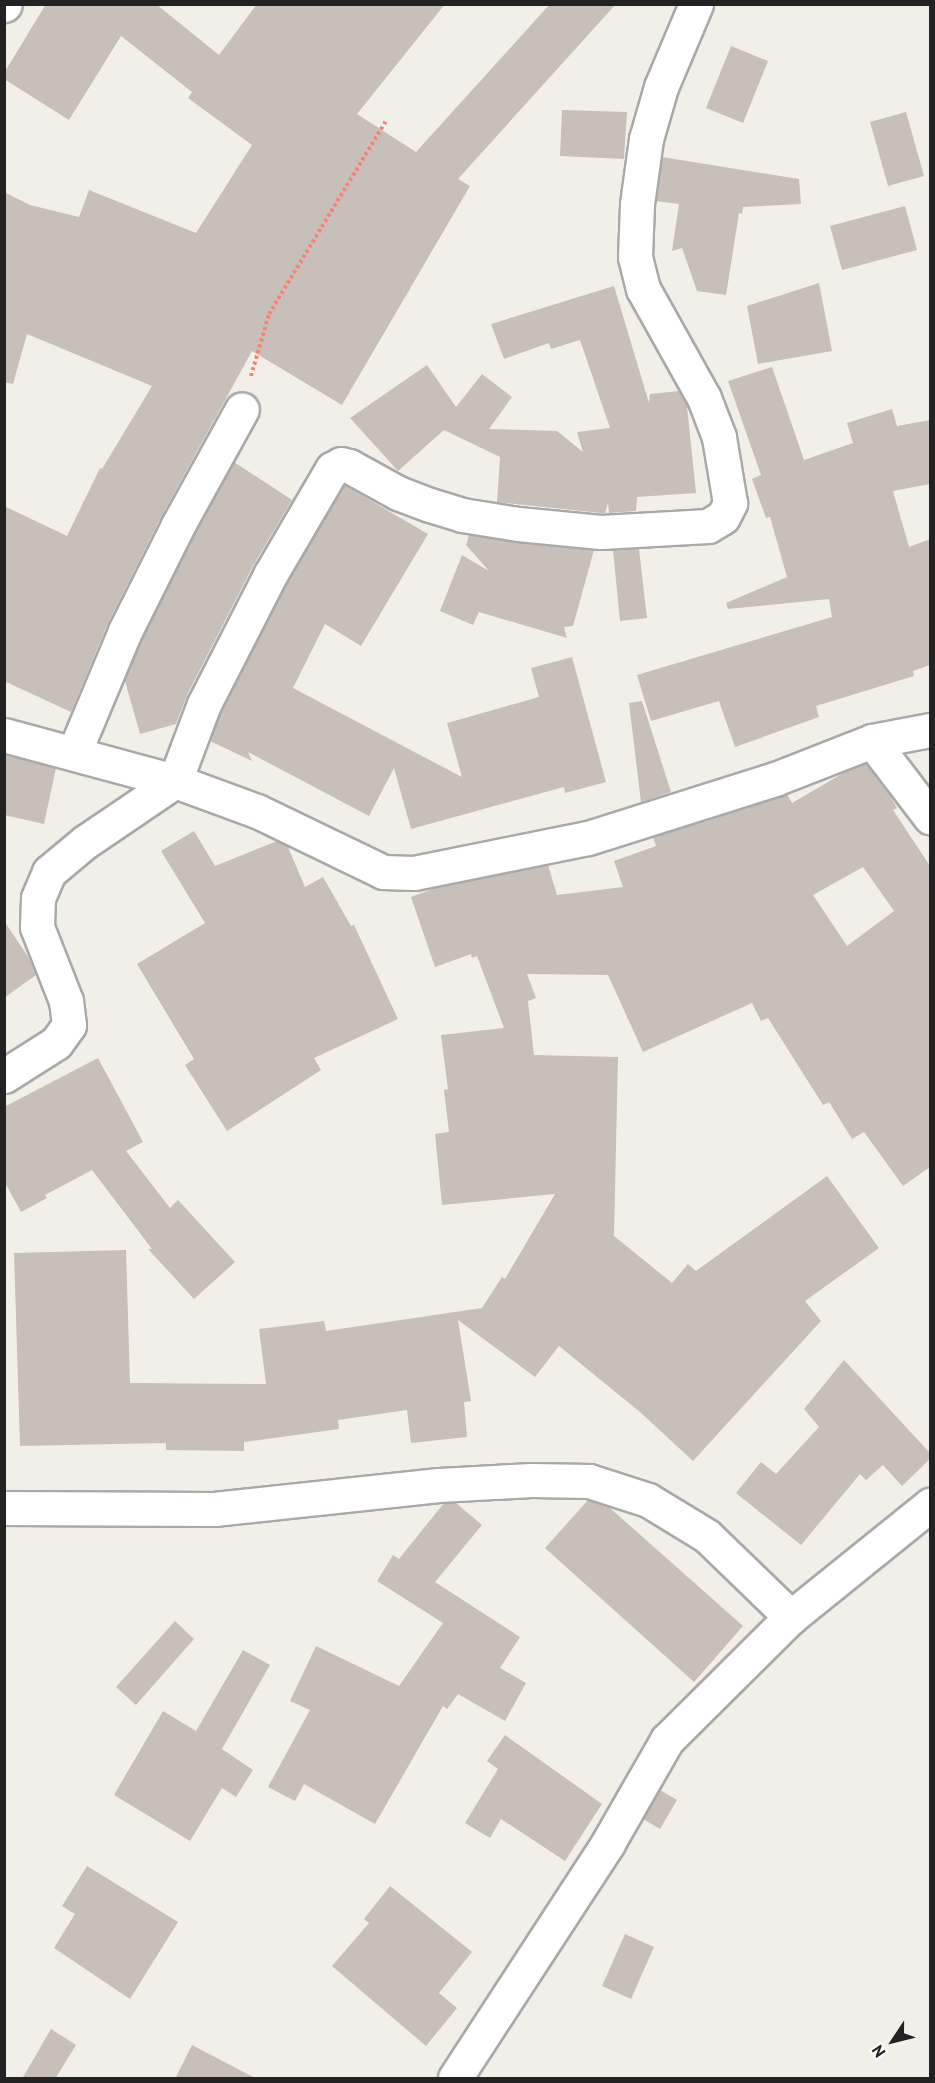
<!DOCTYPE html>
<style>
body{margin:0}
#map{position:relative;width:935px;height:2083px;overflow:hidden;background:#f2efe9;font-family:"PT Sans",sans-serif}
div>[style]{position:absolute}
.building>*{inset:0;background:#c7bfb8}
.path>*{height:4px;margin-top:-2px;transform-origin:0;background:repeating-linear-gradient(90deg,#fa8072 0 3px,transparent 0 6px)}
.roads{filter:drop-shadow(2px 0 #a9a9a9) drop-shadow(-2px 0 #a9a9a9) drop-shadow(0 2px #a9a9a9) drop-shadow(0 -2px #a9a9a9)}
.minor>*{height:33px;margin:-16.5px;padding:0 16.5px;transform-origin:16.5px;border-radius:16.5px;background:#fff}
span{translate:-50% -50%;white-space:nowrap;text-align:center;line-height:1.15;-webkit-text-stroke:5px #fff;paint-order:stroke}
.frame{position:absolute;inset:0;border:6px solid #222;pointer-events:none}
.north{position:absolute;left:863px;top:2011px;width:60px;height:60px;-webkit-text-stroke:4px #fff;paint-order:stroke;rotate:235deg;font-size:16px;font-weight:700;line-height:24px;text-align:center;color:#222}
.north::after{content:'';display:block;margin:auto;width:21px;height:27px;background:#222;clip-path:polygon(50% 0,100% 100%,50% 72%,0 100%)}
</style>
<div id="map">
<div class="building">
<div style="clip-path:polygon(46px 4px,156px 4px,219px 55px,257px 4px,445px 4px,357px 114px,416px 152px,550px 4px,616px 4px,458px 179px,470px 186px,342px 405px,252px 351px,161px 517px,108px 623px,71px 712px,4px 681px,4px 506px,67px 536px,100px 468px,102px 469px,152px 386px,27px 334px,13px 384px,4px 382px,4px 192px,30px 205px,79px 217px,89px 190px,196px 233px,252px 145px,188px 98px,192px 92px,121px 36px,69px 120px,4px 79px,4px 73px)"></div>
<div style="clip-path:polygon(731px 46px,768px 61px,743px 123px,706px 108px)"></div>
<div style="clip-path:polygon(562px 110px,627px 112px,624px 159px,560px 156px)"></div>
<div style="clip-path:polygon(906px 112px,924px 176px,888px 186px,870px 122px)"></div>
<div style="clip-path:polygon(662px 157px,799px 179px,801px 204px,743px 207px,742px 214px,739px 213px,726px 295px,697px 291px,682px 248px,672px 251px,679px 204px,656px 201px)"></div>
<div style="clip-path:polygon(905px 206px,917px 250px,842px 270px,830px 226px)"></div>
<div style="clip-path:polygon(819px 283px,832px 351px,758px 364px,747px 306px)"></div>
<div style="clip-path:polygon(614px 286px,649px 403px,650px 394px,679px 391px,687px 406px,696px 493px,637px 497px,636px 511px,609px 513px,608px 503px,605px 513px,601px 513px,497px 502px,500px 457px,444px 430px,398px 471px,350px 418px,427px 365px,456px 407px,482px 374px,512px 397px,489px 429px,557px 431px,583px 452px,577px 432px,610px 428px,580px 340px,551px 349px,549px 343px,504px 359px,491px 324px)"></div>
<div style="clip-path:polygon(772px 367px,804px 460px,853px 443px,847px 423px,892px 409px,897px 426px,930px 420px,930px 484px,893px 491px,909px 547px,930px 539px,930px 665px,913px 671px,914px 676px,816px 706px,819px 717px,735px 747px,719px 701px,651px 721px,637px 675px,832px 617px,829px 599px,728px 609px,726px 603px,787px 577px,770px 517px,766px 518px,752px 479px,761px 475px,728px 381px)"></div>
<div style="clip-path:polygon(234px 462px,292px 500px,253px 566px,187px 695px,176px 724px,140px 734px,125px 681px,142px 639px,195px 534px)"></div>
<div style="clip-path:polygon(344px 485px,428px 534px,361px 646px,325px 624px,293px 688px,462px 777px,447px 723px,539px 697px,531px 668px,572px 657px,606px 782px,565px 793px,564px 787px,411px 829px,394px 768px,369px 816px,248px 752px,252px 761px,210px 741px,221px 712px,286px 584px)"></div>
<div style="clip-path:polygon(469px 535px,594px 550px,573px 626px,564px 627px,567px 638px,479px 612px,473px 625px,440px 611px,462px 555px,489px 571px,466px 545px)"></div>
<div style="clip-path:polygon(639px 549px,647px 618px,620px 621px,613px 550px)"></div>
<div style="clip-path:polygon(642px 701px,671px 792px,641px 802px,629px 703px)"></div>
<div style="clip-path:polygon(4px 755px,56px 768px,44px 824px,4px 815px)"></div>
<div style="clip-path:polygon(evenodd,866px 764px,890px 796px,897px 808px,893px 810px,930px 866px,930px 1167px,903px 1186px,864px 1132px,852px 1139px,829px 1102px,823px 1105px,768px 1018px,761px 1021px,752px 1003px,643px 1052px,608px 975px,527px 974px,536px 998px,528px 1001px,534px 1055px,618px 1057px,614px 1236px,672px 1283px,688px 1264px,696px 1271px,827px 1176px,879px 1248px,805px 1301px,821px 1321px,693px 1461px,640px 1412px,559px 1346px,535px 1377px,458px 1320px,471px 1401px,464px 1402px,467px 1437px,411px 1443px,407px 1410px,338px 1420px,339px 1429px,244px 1442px,244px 1451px,166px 1450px,166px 1443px,20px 1446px,14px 1253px,126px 1250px,130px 1383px,266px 1384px,259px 1329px,324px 1321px,326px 1331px,482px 1308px,502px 1277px,505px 1279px,555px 1194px,442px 1205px,435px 1134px,449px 1132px,444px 1090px,448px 1089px,441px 1035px,504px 1028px,477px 956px,472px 958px,471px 954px,435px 967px,411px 897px,438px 887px,548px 865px,557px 895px,623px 887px,614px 861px,656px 846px,653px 837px,787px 794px,792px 803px,847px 771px,866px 764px,863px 867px,894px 911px,847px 946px,813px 895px,863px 867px)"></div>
<div style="clip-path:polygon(194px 831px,215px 866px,277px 841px,288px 847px,305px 887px,323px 877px,351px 926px,354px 925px,398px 1019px,314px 1058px,321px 1070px,227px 1131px,185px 1065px,194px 1059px,137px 964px,205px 923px,161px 851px)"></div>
<div style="clip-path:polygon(4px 921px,29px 958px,36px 975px,4px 998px)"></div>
<div style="clip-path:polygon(98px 1058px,143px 1142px,126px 1151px,170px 1208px,178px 1200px,235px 1262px,194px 1299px,148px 1249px,152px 1249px,92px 1170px,45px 1195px,47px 1198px,21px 1212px,4px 1181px,4px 1107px)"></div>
<div style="clip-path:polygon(844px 1360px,930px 1453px,930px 1459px,902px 1486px,883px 1465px,866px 1480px,860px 1474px,801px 1545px,736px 1493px,761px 1462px,776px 1474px,819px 1427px,804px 1409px)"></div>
<div style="clip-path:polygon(588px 1500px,610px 1508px,743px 1626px,694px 1682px,545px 1548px)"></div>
<div style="clip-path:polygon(444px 1503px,456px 1503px,482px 1525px,435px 1582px,520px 1637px,500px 1668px,526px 1683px,505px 1721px,458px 1694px,447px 1709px,443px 1706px,375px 1824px,304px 1784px,295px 1801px,268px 1787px,310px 1710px,290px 1701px,316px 1646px,399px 1686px,443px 1623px,377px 1581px,393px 1555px,399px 1559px)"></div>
<div style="clip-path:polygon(175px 1621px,194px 1639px,136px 1705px,116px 1687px)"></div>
<div style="clip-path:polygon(243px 1650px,270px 1665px,222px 1749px,253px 1770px,236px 1797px,222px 1788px,190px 1841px,114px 1795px,163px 1711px,196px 1731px)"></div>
<div style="clip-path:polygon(505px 1735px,602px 1804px,565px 1861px,501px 1819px,490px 1838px,465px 1823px,498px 1769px,487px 1761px)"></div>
<div style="clip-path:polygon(660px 1790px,677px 1800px,660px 1829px,643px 1819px)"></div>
<div style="clip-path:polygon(87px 1866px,178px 1922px,130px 1999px,54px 1948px,75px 1914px,62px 1906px)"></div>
<div style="clip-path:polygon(390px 1886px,472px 1952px,439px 1993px,457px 2008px,426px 2046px,332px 1966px,369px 1923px,364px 1919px)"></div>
<div style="clip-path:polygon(625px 1934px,654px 1947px,631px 1999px,602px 1986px)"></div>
<div style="clip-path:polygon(51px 2029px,76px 2045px,55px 2079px,22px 2079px)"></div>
<div style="clip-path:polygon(192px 2045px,257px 2079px,175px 2079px)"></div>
</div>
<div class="path">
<div style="left:251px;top:376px;width:65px;rotate:-73.8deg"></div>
<div style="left:269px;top:314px;width:226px;rotate:-58.8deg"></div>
</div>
<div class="roads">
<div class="minor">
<div style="left:4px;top:5px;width:1px;rotate:-45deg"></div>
<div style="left:4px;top:735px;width:177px;rotate:15.1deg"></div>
<div style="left:175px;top:781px;width:87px;rotate:20.1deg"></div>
<div style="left:257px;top:811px;width:140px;rotate:25.8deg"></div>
<div style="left:383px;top:872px;width:31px;rotate:2deg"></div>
<div style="left:414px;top:873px;width:177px;rotate:-11.4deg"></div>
<div style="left:588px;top:838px;width:196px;rotate:-17.5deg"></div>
<div style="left:775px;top:779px;width:104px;rotate:-21.4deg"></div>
<div style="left:872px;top:741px;width:59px;rotate:-10.7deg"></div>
<div style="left:872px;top:741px;width:96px;rotate:52.7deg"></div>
<div style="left:74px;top:753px;width:132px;rotate:-67.3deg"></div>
<div style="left:125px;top:631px;width:119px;rotate:-63.4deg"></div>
<div style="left:178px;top:525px;width:132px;rotate:-61.1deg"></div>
<div style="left:4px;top:1076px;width:62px;rotate:-32.4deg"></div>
<div style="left:56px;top:1043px;width:22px;rotate:-54deg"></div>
<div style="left:69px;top:1025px;width:24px;rotate:-97deg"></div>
<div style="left:66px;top:1001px;width:79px;rotate:-111.4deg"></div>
<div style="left:37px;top:927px;width:29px;rotate:-88deg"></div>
<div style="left:38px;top:898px;width:28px;rotate:-67deg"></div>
<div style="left:49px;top:872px;width:47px;rotate:-39.8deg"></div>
<div style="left:85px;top:842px;width:109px;rotate:-34.1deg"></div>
<div style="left:175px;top:781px;width:82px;rotate:-69.4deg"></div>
<div style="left:204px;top:704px;width:145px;rotate:-62.9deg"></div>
<div style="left:270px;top:575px;width:123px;rotate:-59.7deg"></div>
<div style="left:332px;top:469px;width:10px;rotate:-29deg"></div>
<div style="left:341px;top:464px;width:8px;rotate:14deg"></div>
<div style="left:349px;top:466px;width:56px;rotate:28.9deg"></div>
<div style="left:398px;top:493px;width:34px;rotate:21deg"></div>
<div style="left:430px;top:505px;width:34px;rotate:17deg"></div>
<div style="left:462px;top:515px;width:57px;rotate:9.1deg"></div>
<div style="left:518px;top:524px;width:83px;rotate:5.5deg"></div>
<div style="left:601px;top:532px;width:107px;rotate:-3.2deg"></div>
<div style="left:708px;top:526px;width:17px;rotate:-31deg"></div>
<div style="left:723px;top:517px;width:16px;rotate:-63deg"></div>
<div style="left:730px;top:503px;width:67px;rotate:-99.5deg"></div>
<div style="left:719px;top:437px;width:42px;rotate:-111deg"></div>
<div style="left:704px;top:398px;width:125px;rotate:-119.2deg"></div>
<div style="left:643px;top:289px;width:33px;rotate:-104deg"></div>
<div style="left:635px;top:257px;width:53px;rotate:-87.8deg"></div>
<div style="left:637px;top:204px;width:66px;rotate:-82.1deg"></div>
<div style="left:646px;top:139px;width:54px;rotate:-73.9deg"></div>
<div style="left:661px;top:87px;width:90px;rotate:-67.1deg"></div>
<div style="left:4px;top:1508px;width:210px;rotate:0.3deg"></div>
<div style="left:214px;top:1509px;width:226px;rotate:-6.1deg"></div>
<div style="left:439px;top:1485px;width:93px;rotate:-3.1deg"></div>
<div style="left:532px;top:1480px;width:57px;rotate:1deg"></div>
<div style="left:589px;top:1481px;width:62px;rotate:17.9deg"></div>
<div style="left:648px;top:1500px;width:69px;rotate:31.4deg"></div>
<div style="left:707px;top:1536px;width:117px;rotate:44deg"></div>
<div style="left:455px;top:2078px;width:280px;rotate:-56.9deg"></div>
<div style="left:608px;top:1843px;width:119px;rotate:-60.2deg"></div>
<div style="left:667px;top:1740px;width:175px;rotate:-44.8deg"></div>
<div style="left:791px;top:1617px;width:179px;rotate:-38.9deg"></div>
</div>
</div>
<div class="frame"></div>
<div class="north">N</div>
</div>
